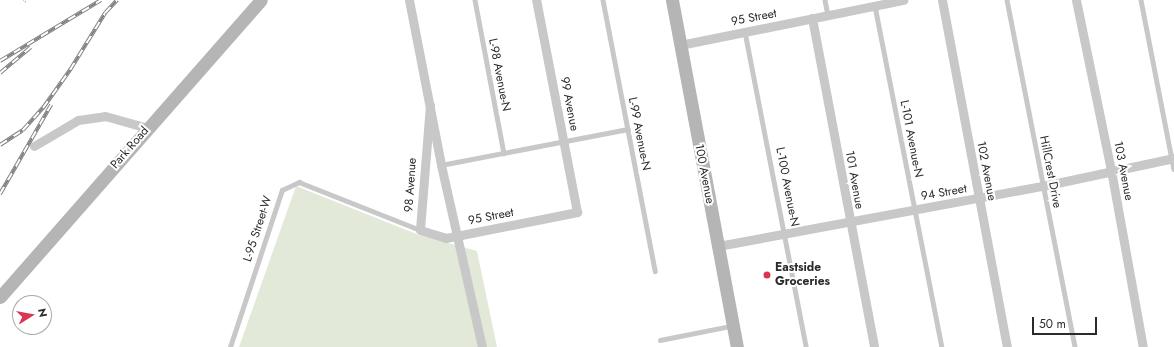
<!DOCTYPE html>
<style>
body{margin:0}
#map{position:relative;width:1174px;height:347px;overflow:hidden;background:#fff;font-family:Jost,sans-serif}
div>[style]{position:absolute}
.green>*{inset:0;background:#e3e9d9}
.lane>*{height:4.5px;margin:-2.25px;padding:0 2.25px;transform-origin:2.25px;border-radius:2.25px;background:#c8c8c8}
.street>*{height:9px;margin:-4.5px;padding:0 4.5px;transform-origin:4.5px;border-radius:4.5px;background:#c8c8c8}
.secondary>*{height:13px;margin:-6.5px;padding:0 6.5px;transform-origin:6.5px;border-radius:6.5px;background:#b5b5b5}
.rail>*{height:4px;margin-top:-2px;transform-origin:0;background:repeating-linear-gradient(90deg,#fff 0 8px,#808080 0 16px);box-sizing:border-box;border-block:1px solid #808080}
.dots>*{width:11px;height:11px;translate:-50% -50%;box-sizing:border-box;border:2px solid #fff;border-radius:50%}
span{translate:-50% -50%;white-space:nowrap;text-align:center;line-height:1.15;-webkit-text-stroke:4px #fff;paint-order:stroke}
.street-label{font-size:12px;color:#2b2b2b}
.poi-label{font-size:12px;color:#2b2b2b;font-weight:700}
.left{translate:0 -50%;text-align:left}
.north{position:absolute;left:12px;top:295px;width:40px;height:40px;box-sizing:border-box;background:#fff;border:1px solid #aaa;border-radius:50%;rotate:79deg;font-size:11px;font-weight:700;line-height:16px;text-align:center;color:#2b2b2b}
.north::after{content:'';display:block;margin:auto;width:14px;height:18px;background:#da3654;clip-path:polygon(50% 0,100% 100%,50% 72%,0 100%)}
.scale{position:absolute;left:1032px;top:317px;width:65px;height:18px;box-sizing:border-box;border:2px solid #2b2b2b;border-top:0;padding-left:5px;font-size:12px;line-height:14px;white-space:nowrap;color:#2b2b2b;-webkit-text-stroke:3px #fff;paint-order:stroke}
</style>
<div id="map">
<div class="green">
<div style="clip-path:polygon(296px 186px,419px 235px,477px 251px,497px 347px,239px 347px)"></div>
</div>
<div class="lane">
<div style="left:475px;top:0;width:156px;rotate:79.3deg"></div>
<div style="left:603px;top:0;width:276px;rotate:79.1deg"></div>
<div style="left:825px;top:0;width:15px;rotate:79deg"></div>
<div style="left:1007px;top:0;width:354px;rotate:78.9deg"></div>
<div style="left:1141px;top:0;width:172px;rotate:79deg"></div>
<div style="left:875px;top:6px;width:348px;rotate:78.9deg"></div>
<div style="left:745px;top:32px;width:321px;rotate:79deg"></div>
<div style="left:441px;top:165px;width:190px;rotate:-10.9deg"></div>
<div style="left:660px;top:340px;width:72px;rotate:-11.2deg"></div>
<div style="left:230px;top:347px;width:165px;rotate:-71.7deg"></div>
<div style="left:282px;top:190px;width:19px;rotate:-25deg"></div>
<div style="left:299px;top:182px;width:130px;rotate:21.6deg"></div>
</div>
<div class="street">
<div style="left:409px;top:0;width:168px;rotate:79deg"></div>
<div style="left:441px;top:165px;width:187px;rotate:77.3deg"></div>
<div style="left:942px;top:0;width:353px;rotate:79.4deg"></div>
<div style="left:1076px;top:0;width:174px;rotate:78.4deg"></div>
<div style="left:1111px;top:170px;width:180px;rotate:79.8deg"></div>
<div style="left:812px;top:18px;width:335px;rotate:79.3deg"></div>
<div style="left:680px;top:45px;width:228px;rotate:-11.4deg"></div>
<div style="left:430px;top:105px;width:125px;rotate:94.6deg"></div>
<div style="left:420px;top:230px;width:27px;rotate:17deg"></div>
<div style="left:446px;top:238px;width:134px;rotate:-11.2deg"></div>
<div style="left:577px;top:212px;width:216px;rotate:-100.9deg"></div>
<div style="left:34px;top:146px;width:51px;rotate:-30.6deg"></div>
<div style="left:78px;top:120px;width:27px;rotate:-8deg"></div>
<div style="left:105px;top:116px;width:45px;rotate:15.6deg"></div>
<div style="left:718px;top:246px;width:330px;rotate:-10.5deg"></div>
<div style="left:1043px;top:186px;width:134px;rotate:-12.1deg"></div>
</div>
<div class="secondary">
<div style="left:672px;top:0;width:353px;rotate:79.4deg"></div>
<div style="left:0;top:297px;width:395px;rotate:-48.7deg"></div>
</div>
<div class="rail">
<div style="left:24px;top:1px;width:1px;rotate:-45deg"></div>
<div style="left:0;top:61px;width:118px;rotate:-31.1deg"></div>
<div style="left:0;top:73px;width:40px;rotate:-40deg"></div>
<div style="left:0;top:145px;width:27px;rotate:-33deg"></div>
<div style="left:23px;top:130px;width:30px;rotate:-48deg"></div>
<div style="left:43px;top:108px;width:47px;rotate:-54.6deg"></div>
<div style="left:70px;top:70px;width:67px;rotate:-58.4deg"></div>
<div style="left:105px;top:13px;width:18px;rotate:-47deg"></div>
<div style="left:0;top:194px;width:103px;rotate:-60.2deg"></div>
</div>
<div class="dots">
<div style="left:767px;top:275px;background:#da3654"></div>
</div>
<div class="street-label">
<span style="left:754px;top:18px;rotate:-11deg">95 Street</span>
<span style="left:499px;top:75px;rotate:79deg">L-98 Avenue-N</span>
<span style="left:569px;top:104px;rotate:79deg">99 Avenue</span>
<span style="left:639px;top:134px;rotate:79deg">L-99 Avenue-N</span>
<span style="left:911px;top:139px;rotate:79deg">L-101 Avenue-N</span>
<span style="left:130px;top:148px;rotate:-49deg">Park Road</span>
<span style="left:986px;top:171px;rotate:79deg">102 Avenue</span>
<span style="left:1123px;top:171px;rotate:79deg">103 Avenue</span>
<span style="left:1050px;top:172px;rotate:79deg">HillCrest Drive</span>
<span style="left:704px;top:174px;rotate:79deg">100 Avenue</span>
<span style="left:854px;top:180px;rotate:80deg">101 Avenue</span>
<span style="left:411px;top:185px;rotate:-86deg">98 Avenue</span>
<span style="left:787px;top:187px;rotate:79deg">L-100 Avenue-N</span>
<span style="left:944px;top:193px;rotate:-10deg">94 Street</span>
<span style="left:491px;top:217px;rotate:-11deg">95 Street</span>
<span style="left:258px;top:229px;rotate:-72deg">L-95 Street-W</span>
</div>
<div class="poi-label">
<span class="left" style="left:775px;top:275px">Eastside<br>Groceries</span>
</div>
<div class="north">N</div>
<div class="scale">50 m</div>
</div>
